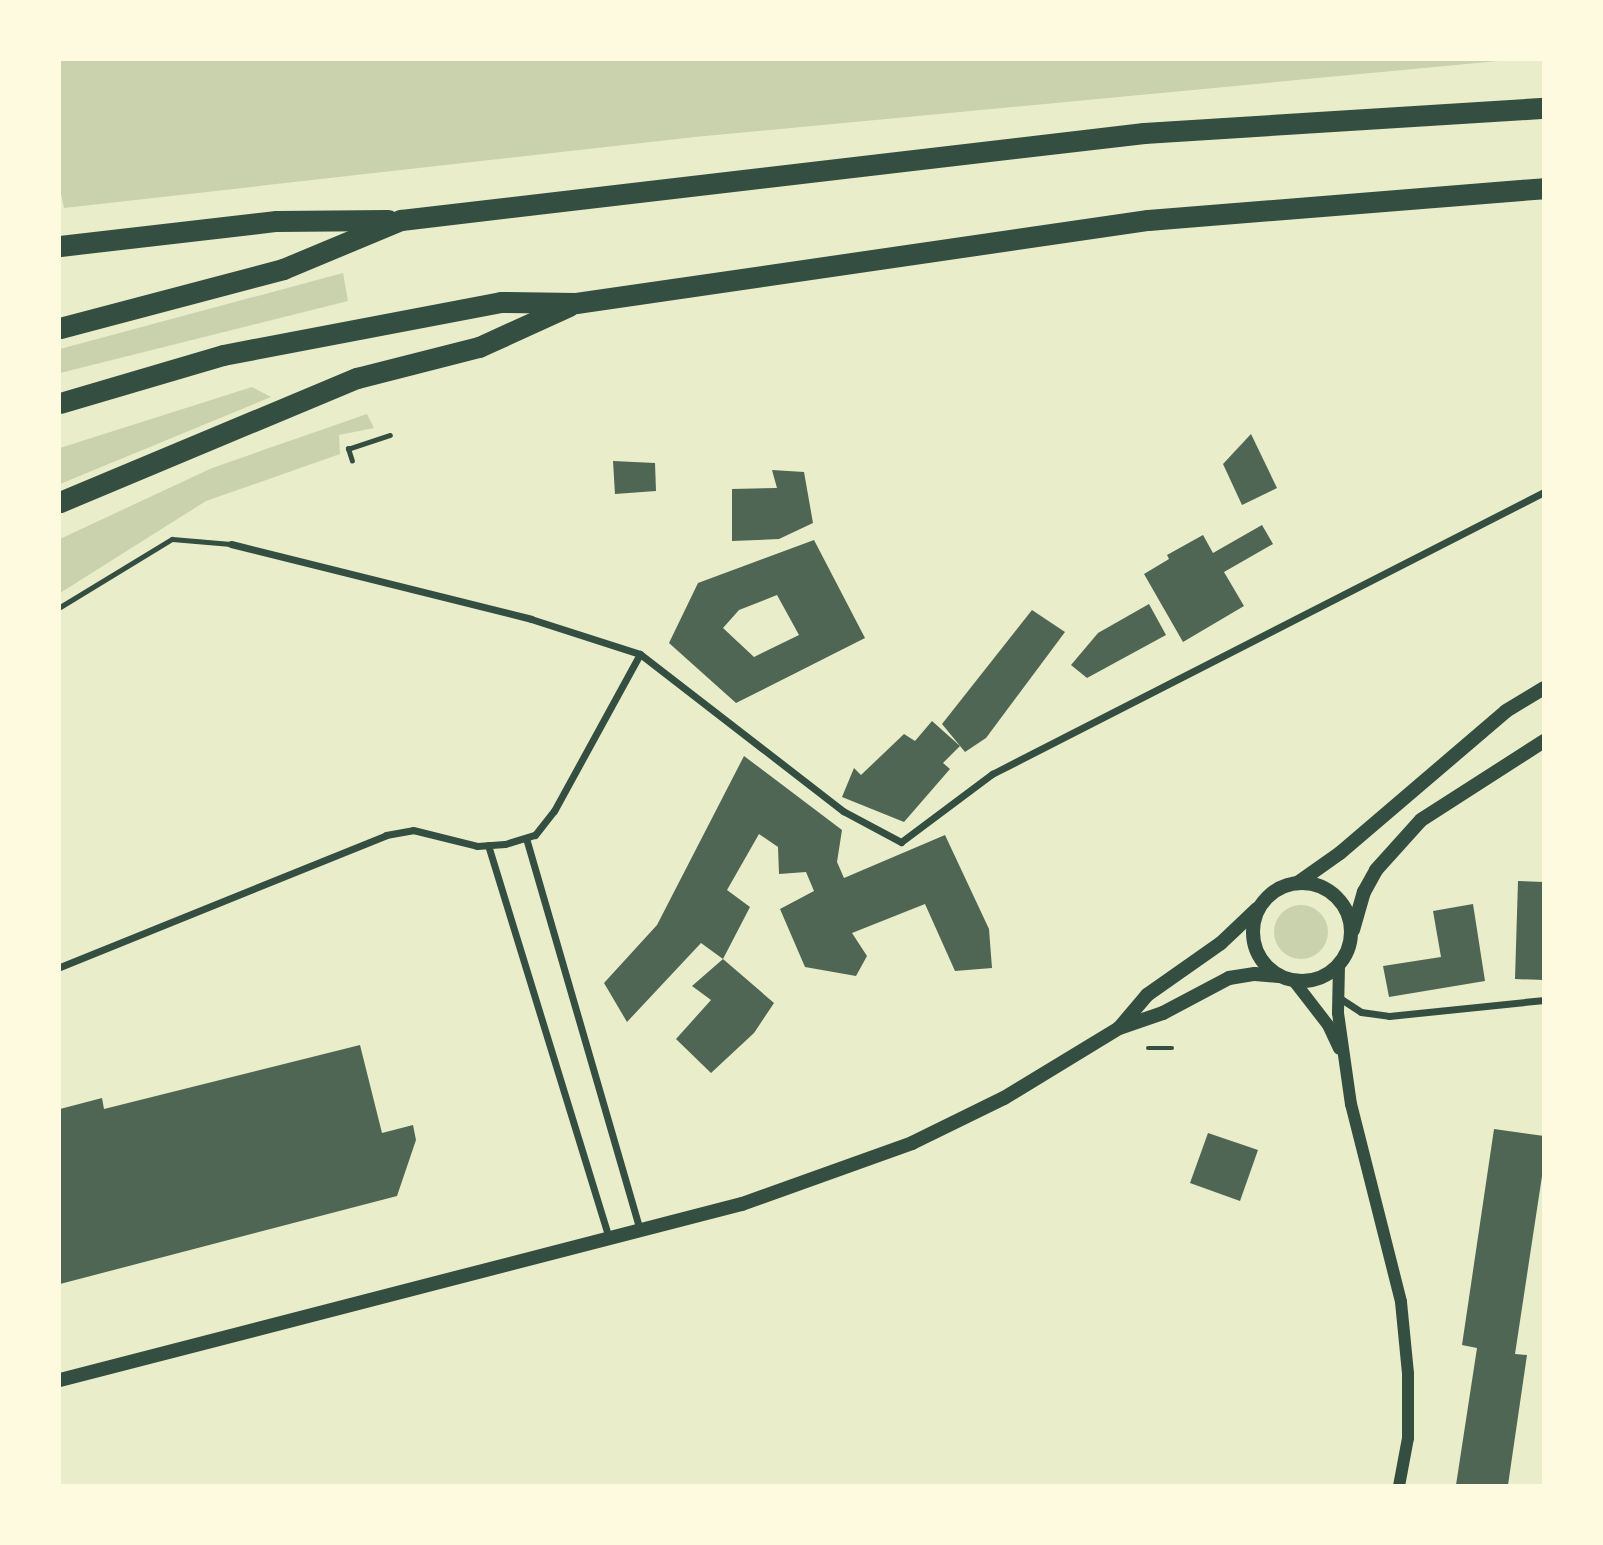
<!DOCTYPE html>
<style>
body{margin:0}
#map{position:relative;width:1603px;height:1545px;overflow:hidden;background:#e9edc9;font-family:"DejaVu Sans",sans-serif}
div>[style]{position:absolute}
.green>*{inset:0;background:#cad2ad}
.round{border-radius:50%}
.building>*{inset:0;background:#4f6655}
.path>*{height:4.5px;margin:-2.25px;padding:0 2.25px;transform-origin:2.25px;border-radius:2.25px;background:#344e41}
.service>*{height:5px;margin:-2.5px;padding:0 2.5px;transform-origin:2.5px;border-radius:2.5px;background:#344e41}
.minor>*{height:7px;margin:-3.5px;padding:0 3.5px;transform-origin:3.5px;border-radius:3.5px;background:#344e41}
.tertiary>*{height:12px;margin:-6px;padding:0 6px;transform-origin:6px;border-radius:6px;background:#344e41}
.secondary>*{height:14px;margin:-7px;padding:0 7px;transform-origin:7px;border-radius:7px;background:#344e41}
.secondary>.ring{margin:-7px;padding:0;box-sizing:content-box;background:none;border:14px solid #344e41;border-radius:50%}
.motorway>*{height:21px;margin:-10.5px;padding:0 10.5px;transform-origin:10.5px;border-radius:10.5px;background:#344e41}
span{translate:-50% -50%;white-space:nowrap;text-align:center;line-height:1.15;-webkit-text-stroke:7px #fefae0;paint-order:stroke}
.frame{position:absolute;inset:0;border:61px solid #fefae0;pointer-events:none}
</style>
<div id="map">
<div class="green">
<div style="clip-path:polygon(60px 60px,1509px 60px,695px 137px,64px 208px,60px 190px)"></div>
<div style="clip-path:polygon(343px 273px,348px 301px,60px 373px,60px 349px)"></div>
<div style="clip-path:polygon(252px 387px,271px 397px,60px 484px,60px 448px)"></div>
<div style="clip-path:polygon(367px 414px,374px 428px,339px 435px,340px 454px,206px 501px,60px 593px,60px 539px,212px 468px)"></div>
<div class="round" style="left:1274px;top:905px;width:54px;height:54px"></div>
</div>
<div class="building">
<div style="clip-path:polygon(1251px 434px,1277px 488px,1242px 505px,1223px 464px)"></div>
<div style="clip-path:polygon(613px 461px,655px 463px,656px 491px,615px 494px)"></div>
<div style="clip-path:polygon(772px 470px,804px 472px,813px 523px,779px 539px,732px 541px,732px 489px,777px 488px)"></div>
<div style="clip-path:polygon(1262px 525px,1273px 544px,1224px 572px,1244px 606px,1183px 642px,1144px 574px,1169px 559px,1167px 555px,1203px 535px,1213px 553px)"></div>
<div style="clip-path:polygon(evenodd,814px 540px,865px 638px,736px 703px,669px 643px,698px 583px,814px 540px,777px 595px,799px 635px,754px 657px,723px 628px,739px 610px,777px 595px)"></div>
<div style="clip-path:polygon(1149px 604px,1166px 635px,1087px 678px,1071px 665px,1098px 633px)"></div>
<div style="clip-path:polygon(1032px 610px,1065px 632px,986px 738px,965px 752px,942px 724px)"></div>
<div style="clip-path:polygon(932px 721px,960px 746px,943px 763px,950px 769px,904px 822px,842px 797px,854px 768px,861px 775px,904px 734px,915px 741px)"></div>
<div style="clip-path:polygon(744px 756px,842px 830px,837px 862px,844px 878px,945px 835px,989px 929px,992px 968px,955px 971px,925px 904px,852px 933px,867px 956px,856px 976px,805px 967px,780px 909px,814px 891px,806px 872px,779px 874px,778px 847px,759px 834px,727px 890px,750px 907px,723px 959px,701px 943px,627px 1022px,604px 983px,657px 925px)"></div>
<div style="clip-path:polygon(1518px 881px,1544px 882px,1544px 980px,1515px 979px)"></div>
<div style="clip-path:polygon(1473px 904px,1485px 981px,1389px 997px,1383px 966px,1441px 957px,1433px 911px)"></div>
<div style="clip-path:polygon(723px 959px,774px 1003px,754px 1033px,711px 1073px,676px 1039px,711px 1000px,692px 986px)"></div>
<div style="clip-path:polygon(360px 1045px,382px 1133px,413px 1125px,416px 1140px,397px 1196px,60px 1284px,60px 1109px,102px 1098px,104px 1109px)"></div>
<div style="clip-path:polygon(1494px 1129px,1544px 1136px,1544px 1163px,1515px 1354px,1527px 1355px,1508px 1485px,1456px 1485px,1477px 1348px,1462px 1345px)"></div>
<div style="clip-path:polygon(1208px 1133px,1258px 1150px,1240px 1201px,1190px 1183px)"></div>
</div>
<div class="path">
<div style="left:352px;top:461px;width:13px;rotate:-108deg"></div>
<div style="left:348px;top:449px;width:44px;rotate:-18.4deg"></div>
<div style="left:1148px;top:1048px;width:24px"></div>
</div>
<div class="service">
<div style="left:60px;top:607px;width:131px;rotate:-31.3deg"></div>
<div style="left:172px;top:539px;width:59px;rotate:4.8deg"></div>
</div>
<div class="minor">
<div style="left:231px;top:544px;width:309px;rotate:14deg"></div>
<div style="left:531px;top:619px;width:114px;rotate:17.8deg"></div>
<div style="left:640px;top:654px;width:257px;rotate:37.7deg"></div>
<div style="left:843px;top:811px;width:66px;rotate:28.1deg"></div>
<div style="left:901px;top:842px;width:114px;rotate:-36.8deg"></div>
<div style="left:992px;top:774px;width:620px;rotate:-27.06deg"></div>
<div style="left:526px;top:838px;width:408px;rotate:73.8deg"></div>
<div style="left:488px;top:845px;width:411px;rotate:72.9deg"></div>
<div style="left:60px;top:967px;width:352px;rotate:-22deg"></div>
<div style="left:386px;top:835px;width:27px;rotate:-10deg"></div>
<div style="left:413px;top:830px;width:66px;rotate:14deg"></div>
<div style="left:477px;top:846px;width:28px;rotate:-4deg"></div>
<div style="left:505px;top:844px;width:31px;rotate:-17deg"></div>
<div style="left:535px;top:835px;width:31px;rotate:-52deg"></div>
<div style="left:554px;top:811px;width:179px;rotate:-61.3deg"></div>
<div style="left:1338px;top:997px;width:27px;rotate:33deg"></div>
<div style="left:1361px;top:1012px;width:28px;rotate:8deg"></div>
<div style="left:1389px;top:1016px;width:156px;rotate:-5.9deg"></div>
</div>
<div class="tertiary">
<div style="left:1339px;top:965px;width:48px;rotate:91.2deg"></div>
<div style="left:1338px;top:1013px;width:92px;rotate:81.9deg"></div>
<div style="left:1351px;top:1104px;width:204px;rotate:75.8deg"></div>
<div style="left:1401px;top:1302px;width:72px;rotate:84.4deg"></div>
<div style="left:1408px;top:1374px;width:64px;rotate:90deg"></div>
<div style="left:1408px;top:1438px;width:49px;rotate:100.6deg"></div>
<div style="left:1294px;top:981px;width:56px;rotate:52.3deg"></div>
<div style="left:1328px;top:1025px;width:26px;rotate:65deg"></div>
</div>
<div class="secondary">
<div style="left:1299px;top:882px;width:50px;rotate:-35.3deg"></div>
<div style="left:1340px;top:853px;width:218px;rotate:-40.5deg"></div>
<div style="left:1506px;top:711px;width:44px;rotate:-31.2deg"></div>
<div class="ring" style="left:1253px;top:883px;width:84px;height:84px"></div>
<div style="left:1353px;top:930px;width:40px;rotate:-74deg"></div>
<div style="left:1364px;top:892px;width:25px;rotate:-61deg"></div>
<div style="left:1376px;top:870px;width:67px;rotate:-48deg"></div>
<div style="left:1421px;top:820px;width:146px;rotate:-32.7deg"></div>
<div style="left:1120px;top:1027px;width:42px;rotate:-49.8deg"></div>
<div style="left:1147px;top:995px;width:90px;rotate:-35.1deg"></div>
<div style="left:1221px;top:943px;width:50px;rotate:-43.4deg"></div>
<div style="left:60px;top:1380px;width:704px;rotate:-14.47deg"></div>
<div style="left:742px;top:1204px;width:181px;rotate:-19.7deg"></div>
<div style="left:912px;top:1143px;width:102px;rotate:-26.1deg"></div>
<div style="left:1004px;top:1098px;width:135px;rotate:-31.3deg"></div>
<div style="left:1119px;top:1028px;width:46px;rotate:-18.8deg"></div>
<div style="left:1163px;top:1013px;width:75px;rotate:-27.9deg"></div>
<div style="left:1229px;top:978px;width:26px;rotate:-9deg"></div>
<div style="left:1255px;top:974px;width:24px;rotate:5deg"></div>
</div>
<div class="motorway">
<div style="left:60px;top:246px;width:218px;rotate:-6.6deg"></div>
<div style="left:277px;top:221px;width:111px;rotate:-0.5deg"></div>
<div style="left:60px;top:328px;width:231px;rotate:-14.8deg"></div>
<div style="left:283px;top:269px;width:128px;rotate:-22.6deg"></div>
<div style="left:401px;top:220px;width:748px;rotate:-6.68deg"></div>
<div style="left:1144px;top:133px;width:401px;rotate:-3.6deg"></div>
<div style="left:60px;top:403px;width:170px;rotate:-16.4deg"></div>
<div style="left:223px;top:355px;width:283px;rotate:-10.8deg"></div>
<div style="left:501px;top:302px;width:75px;rotate:0.8deg"></div>
<div style="left:576px;top:303px;width:578px;rotate:-8.26deg"></div>
<div style="left:1148px;top:220px;width:397px;rotate:-4.6deg"></div>
<div style="left:60px;top:502px;width:322px;rotate:-22.7deg"></div>
<div style="left:357px;top:378px;width:126px;rotate:-14.3deg"></div>
<div style="left:479px;top:347px;width:99px;rotate:-24.5deg"></div>
</div>
<div class="frame"></div>
</div>
